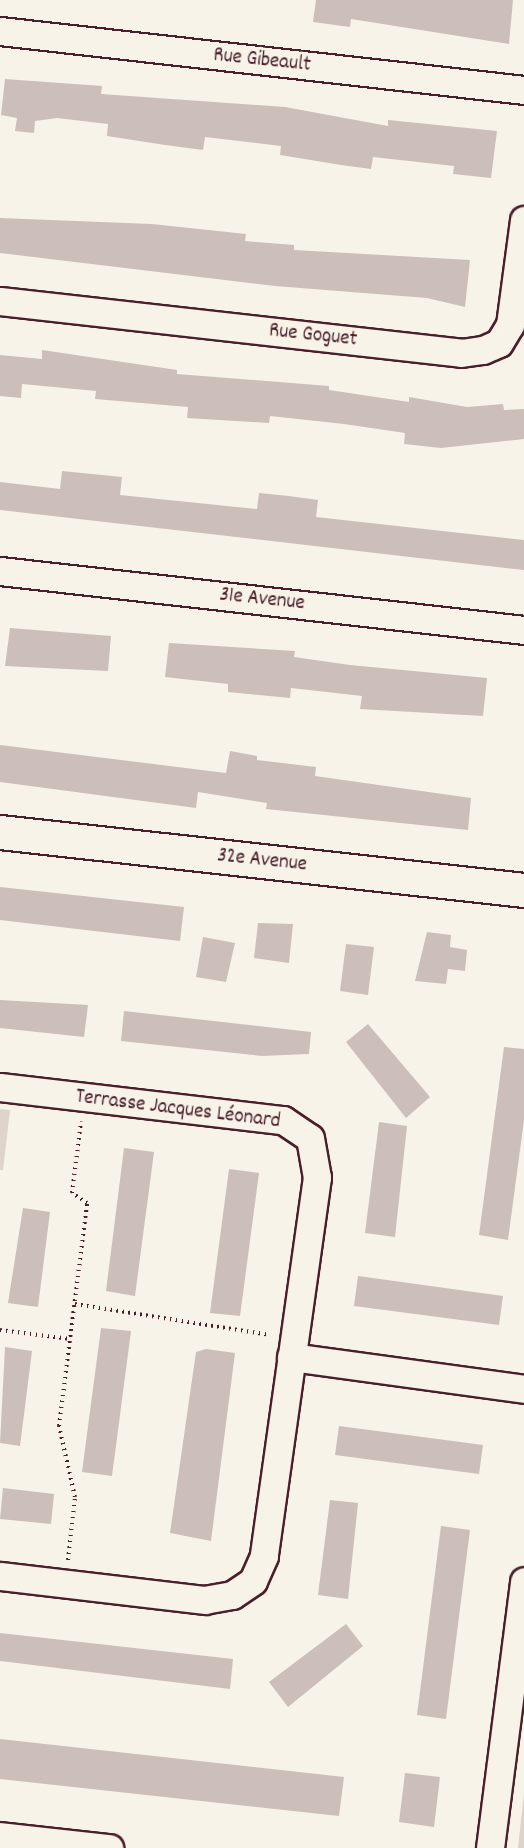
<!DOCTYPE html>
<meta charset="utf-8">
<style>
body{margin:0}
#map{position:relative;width:524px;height:1848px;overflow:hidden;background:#f7f3e8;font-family:Dekko,sans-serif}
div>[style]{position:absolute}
.green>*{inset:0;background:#ded4cc}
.building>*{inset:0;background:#ccbfb9}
.path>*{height:4px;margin-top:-2px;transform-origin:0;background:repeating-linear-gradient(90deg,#4a1f2b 0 1.5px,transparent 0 6px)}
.roads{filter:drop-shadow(2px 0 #4a1f2b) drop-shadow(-2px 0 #4a1f2b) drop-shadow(0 2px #4a1f2b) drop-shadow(0 -2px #4a1f2b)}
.street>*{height:27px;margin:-13.5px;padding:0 13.5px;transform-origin:13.5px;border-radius:13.5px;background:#f7f3e8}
.secondary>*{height:33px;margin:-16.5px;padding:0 16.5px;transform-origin:16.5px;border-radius:16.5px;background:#f7f3e8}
span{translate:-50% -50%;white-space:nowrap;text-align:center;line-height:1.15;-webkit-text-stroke:5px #f7f3e8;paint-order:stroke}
.street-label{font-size:21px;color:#4a1f2b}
</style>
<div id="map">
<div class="green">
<div style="clip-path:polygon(0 1109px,10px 1110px,3px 1170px,0 1170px)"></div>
<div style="clip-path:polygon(524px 1793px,524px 1848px,518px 1848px)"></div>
</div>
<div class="building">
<div style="clip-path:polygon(316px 0,513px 0,509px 44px,351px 19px,350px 27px,313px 22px)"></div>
<div style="clip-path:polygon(5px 79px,102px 86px,101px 94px,285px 107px,388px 126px,388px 120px,497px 131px,491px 178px,453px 174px,454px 166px,373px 157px,371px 169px,341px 165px,280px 155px,281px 146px,205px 137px,203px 150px,165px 145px,107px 136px,108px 124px,57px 118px,35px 121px,34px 133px,15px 131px,17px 118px,1px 115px)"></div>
<div style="clip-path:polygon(0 218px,152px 224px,246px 234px,245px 241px,294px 245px,294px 250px,470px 260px,465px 307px,427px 298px,275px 286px,0 253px)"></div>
<div style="clip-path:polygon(42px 350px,177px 370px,177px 374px,329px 386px,329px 390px,409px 402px,409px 397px,467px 407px,503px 404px,504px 410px,524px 409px,524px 439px,441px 448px,404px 444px,405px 433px,344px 424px,270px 416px,269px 423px,187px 418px,188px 407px,95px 399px,96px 391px,22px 384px,21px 398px,0 396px,0 355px,42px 359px)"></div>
<div style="clip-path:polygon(62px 471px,122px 477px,120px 495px,257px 509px,259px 493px,289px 496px,318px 500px,316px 517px,524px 540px,524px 570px,0 510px,0 482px,60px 489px)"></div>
<div style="clip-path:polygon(10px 628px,111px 636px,108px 671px,5px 666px)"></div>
<div style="clip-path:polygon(169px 643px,295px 651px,294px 657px,350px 665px,487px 678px,483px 716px,360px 709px,362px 696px,291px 688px,290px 698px,228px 692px,228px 684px,165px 677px)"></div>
<div style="clip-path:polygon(0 745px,226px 773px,230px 751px,257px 756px,257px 760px,316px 767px,315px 776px,471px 798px,468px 830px,266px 809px,267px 803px,198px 792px,196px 808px,0 782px)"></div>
<div style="clip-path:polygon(0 887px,184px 907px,180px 941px,0 920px)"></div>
<div style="clip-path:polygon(258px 923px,293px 924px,289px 963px,254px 958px)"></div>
<div style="clip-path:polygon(427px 932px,451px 935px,450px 947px,467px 950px,465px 971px,448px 969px,446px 984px,415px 981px)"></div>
<div style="clip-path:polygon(203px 937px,235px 943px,226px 982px,196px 977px)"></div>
<div style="clip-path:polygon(346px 944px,374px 947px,368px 995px,340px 991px)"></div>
<div style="clip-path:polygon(0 1000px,88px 1005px,84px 1037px,0 1028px)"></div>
<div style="clip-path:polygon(124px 1011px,311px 1032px,309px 1054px,262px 1056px,121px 1041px)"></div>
<div style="clip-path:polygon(368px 1024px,430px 1097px,406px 1118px,346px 1042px)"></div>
<div style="clip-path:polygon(504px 1047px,524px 1049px,524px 1120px,508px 1240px,479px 1235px)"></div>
<div style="clip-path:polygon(379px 1122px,407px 1126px,395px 1237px,365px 1233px)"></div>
<div style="clip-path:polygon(124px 1148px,154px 1152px,135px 1296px,106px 1291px)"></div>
<div style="clip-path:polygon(229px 1169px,259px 1173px,240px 1316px,210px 1313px)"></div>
<div style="clip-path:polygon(23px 1208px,50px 1212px,38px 1307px,8px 1303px)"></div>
<div style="clip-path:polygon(358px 1276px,503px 1296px,499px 1325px,354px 1306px)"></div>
<div style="clip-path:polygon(101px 1328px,131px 1331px,112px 1476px,82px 1472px)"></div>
<div style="clip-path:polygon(5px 1347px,32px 1351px,20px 1446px,0 1443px)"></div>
<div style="clip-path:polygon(206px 1349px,235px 1353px,211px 1541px,170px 1533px,196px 1352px)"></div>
<div style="clip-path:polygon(339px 1426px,483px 1445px,479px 1474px,335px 1455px)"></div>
<div style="clip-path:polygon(3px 1488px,54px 1494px,51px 1524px,0 1519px)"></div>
<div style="clip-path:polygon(330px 1500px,358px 1503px,348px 1599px,318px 1595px)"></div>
<div style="clip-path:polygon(441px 1526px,470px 1530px,446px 1719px,417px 1715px)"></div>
<div style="clip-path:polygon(346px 1624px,363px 1646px,288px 1707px,269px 1682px)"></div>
<div style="clip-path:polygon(0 1633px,233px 1659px,230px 1689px,0 1661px)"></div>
<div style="clip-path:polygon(0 1739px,344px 1777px,339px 1816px,0 1779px)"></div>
<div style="clip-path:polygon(405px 1773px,440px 1777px,434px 1827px,399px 1822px)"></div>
</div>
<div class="path">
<div style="left:75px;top:1304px;width:197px;rotate:9deg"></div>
<div style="left:0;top:1330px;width:71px;rotate:7.3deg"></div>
<div style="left:68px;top:1560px;width:63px;rotate:-83.7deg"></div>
<div style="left:75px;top:1497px;width:73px;rotate:-102.7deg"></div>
<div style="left:59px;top:1426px;width:225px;rotate:-82.8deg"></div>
<div style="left:87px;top:1203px;width:18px;rotate:-146deg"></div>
<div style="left:72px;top:1193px;width:72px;rotate:-82.8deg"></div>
</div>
<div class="roads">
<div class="street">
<div style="left:0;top:31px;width:527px;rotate:6.42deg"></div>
<div style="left:0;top:301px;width:464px;rotate:6.4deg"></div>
<div style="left:461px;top:353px;width:22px;rotate:-8deg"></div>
<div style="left:483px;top:350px;width:17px;rotate:-24deg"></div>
<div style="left:499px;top:343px;width:21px;rotate:-59deg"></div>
<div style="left:510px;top:325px;width:106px;rotate:-82.4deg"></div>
<div style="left:0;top:571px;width:527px;rotate:6.42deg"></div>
<div style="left:0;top:1087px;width:285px;rotate:6.7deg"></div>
<div style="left:283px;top:1120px;width:32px;rotate:34deg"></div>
<div style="left:310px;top:1138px;width:40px;rotate:80deg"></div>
<div style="left:317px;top:1177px;width:383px;rotate:98deg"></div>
<div style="left:264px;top:1556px;width:27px;rotate:114deg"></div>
<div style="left:253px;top:1581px;width:25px;rotate:146deg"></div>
<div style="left:232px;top:1595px;width:27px;rotate:170deg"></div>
<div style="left:205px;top:1600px;width:206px;rotate:-173.3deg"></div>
<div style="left:291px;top:1357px;width:235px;rotate:7.8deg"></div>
<div style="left:0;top:1836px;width:110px;rotate:6.3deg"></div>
<div style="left:490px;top:1848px;width:269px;rotate:-82.7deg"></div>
</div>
<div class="secondary">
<div style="left:0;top:832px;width:527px;rotate:6.32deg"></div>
</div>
</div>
<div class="street-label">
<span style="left:262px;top:61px;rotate:6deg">Rue Gibeault</span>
<span style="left:313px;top:336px;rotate:6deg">Rue Goguet</span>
<span style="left:262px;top:600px;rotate:6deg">31e Avenue</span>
<span style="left:262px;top:861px;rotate:6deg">32e Avenue</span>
<span style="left:178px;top:1110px;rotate:7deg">Terrasse Jacques Léonard</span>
</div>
</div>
